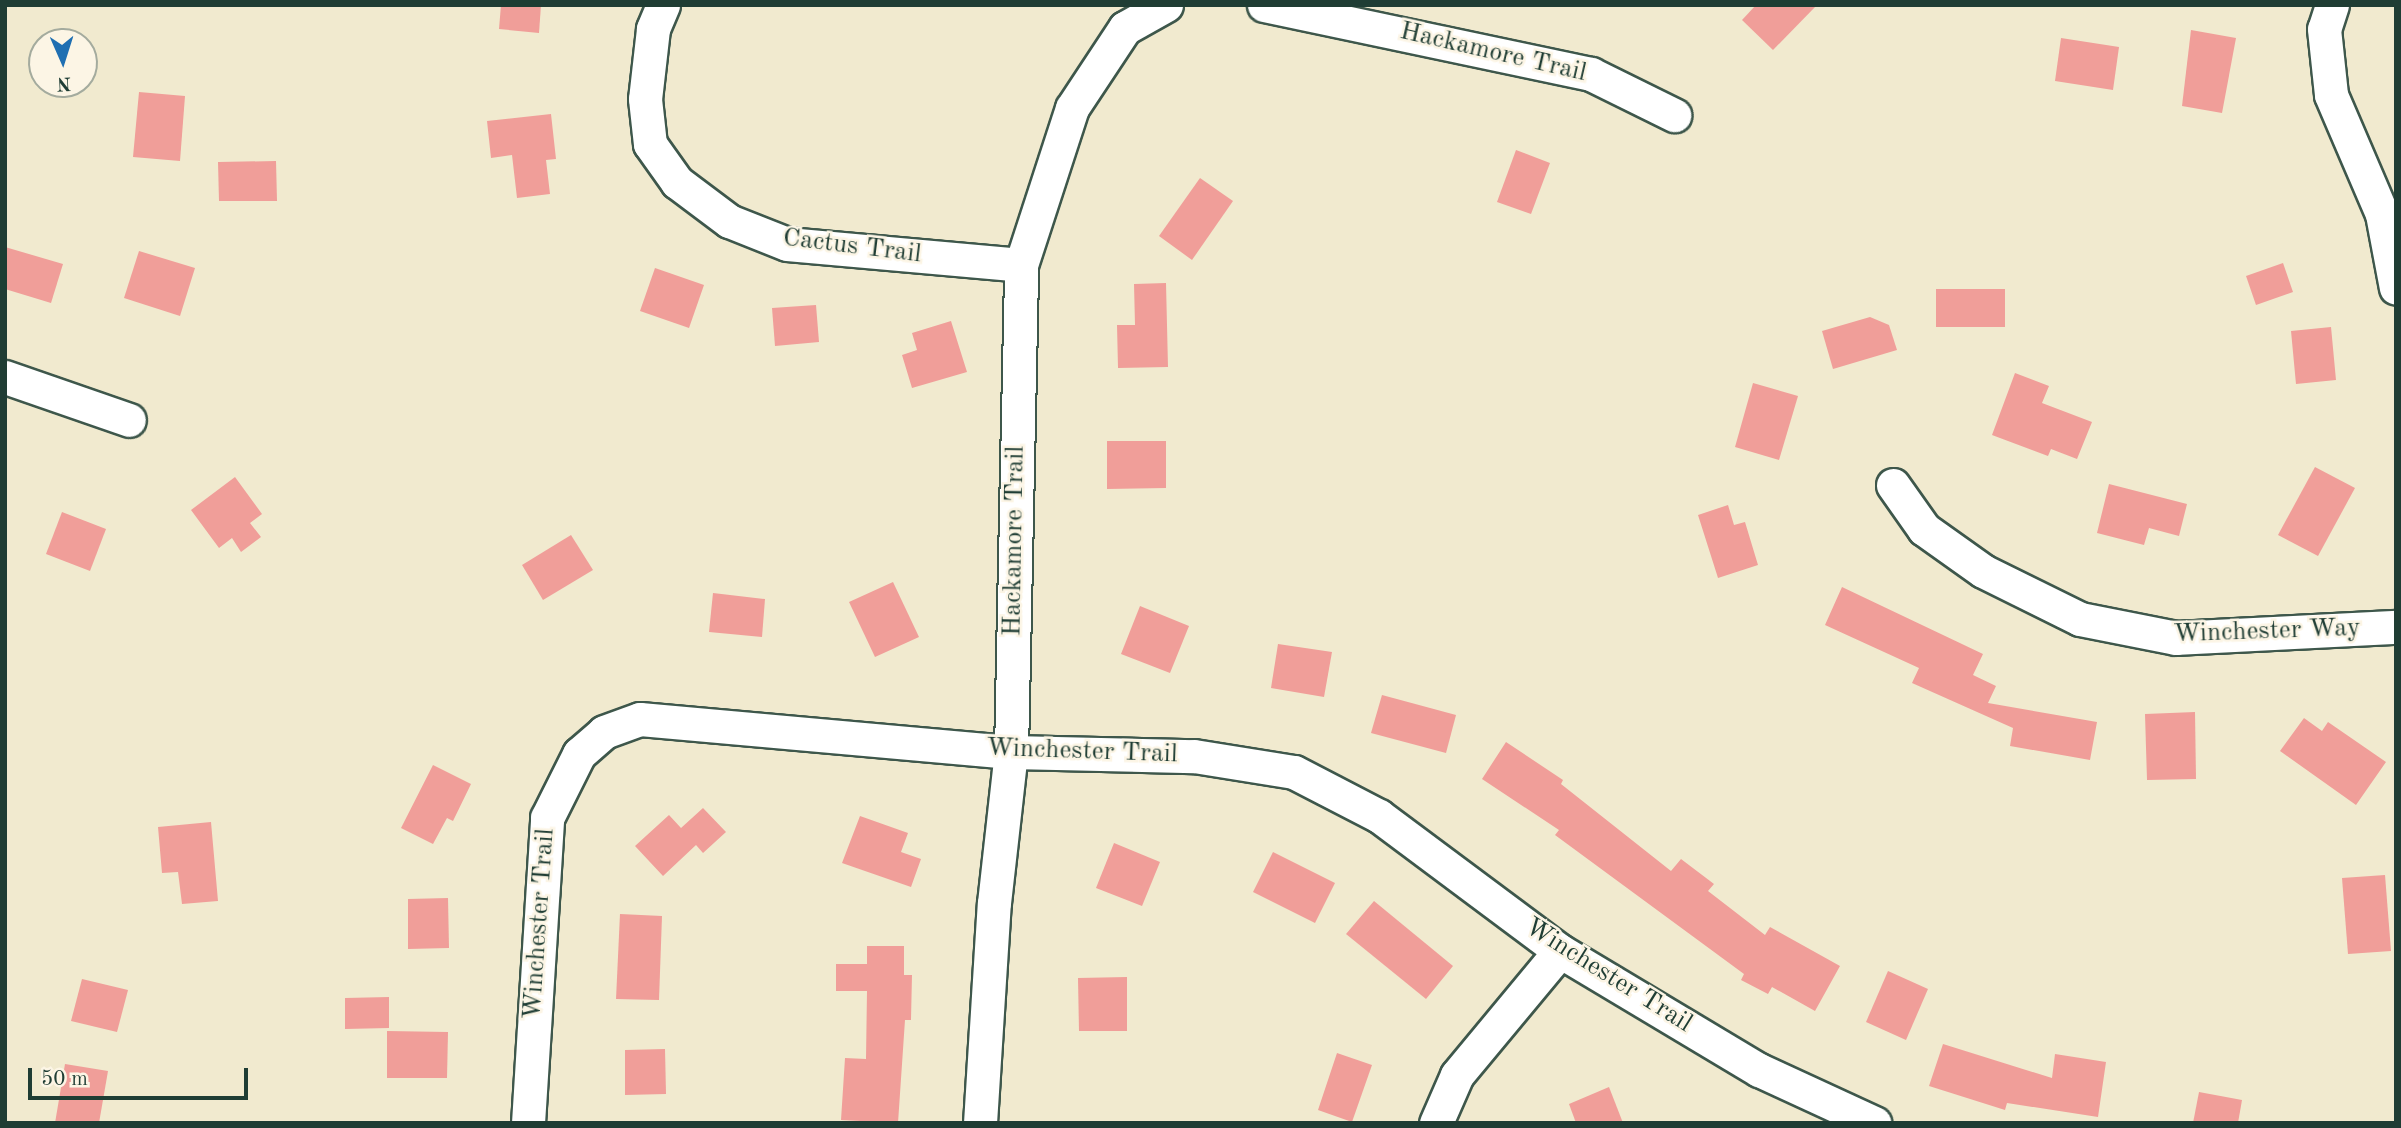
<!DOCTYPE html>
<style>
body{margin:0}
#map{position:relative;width:2401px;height:1128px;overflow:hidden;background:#f1eacf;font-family:"Old Standard TT",serif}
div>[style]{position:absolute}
.building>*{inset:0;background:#f09e99}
.roads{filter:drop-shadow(2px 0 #3e574b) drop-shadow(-2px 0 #3e574b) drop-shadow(0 2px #3e574b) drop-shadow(0 -2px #3e574b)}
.street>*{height:33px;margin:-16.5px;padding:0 16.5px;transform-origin:16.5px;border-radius:16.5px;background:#fff}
span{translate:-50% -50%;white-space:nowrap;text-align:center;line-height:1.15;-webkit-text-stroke:5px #fcf5e5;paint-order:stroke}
.street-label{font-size:26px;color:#1f3d34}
.frame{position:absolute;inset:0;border:7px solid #1f3d34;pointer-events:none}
.north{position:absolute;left:28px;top:28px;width:70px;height:70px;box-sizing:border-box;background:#fcf5e5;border:2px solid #a4ab9e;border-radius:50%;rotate:177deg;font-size:19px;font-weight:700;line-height:28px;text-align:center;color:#1f3d34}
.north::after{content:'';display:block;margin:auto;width:24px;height:32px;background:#1f6fb2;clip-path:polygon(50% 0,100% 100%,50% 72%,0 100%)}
.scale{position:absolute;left:28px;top:1068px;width:220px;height:32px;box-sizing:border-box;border:4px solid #1f3d34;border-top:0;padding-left:9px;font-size:21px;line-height:24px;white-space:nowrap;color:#1f3d34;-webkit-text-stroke:5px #fcf5e5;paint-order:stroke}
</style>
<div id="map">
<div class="building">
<div style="clip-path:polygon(501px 5px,541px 5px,539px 33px,499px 29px)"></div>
<div style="clip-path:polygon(1756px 5px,1817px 5px,1773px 50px,1742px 20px)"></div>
<div style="clip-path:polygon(2191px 30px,2236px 38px,2222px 113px,2182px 106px)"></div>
<div style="clip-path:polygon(2061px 38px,2119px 47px,2113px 90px,2055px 81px)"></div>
<div style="clip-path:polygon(139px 92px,185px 96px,180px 161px,133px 157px)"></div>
<div style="clip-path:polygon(551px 114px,556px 159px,546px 160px,550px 194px,517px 198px,512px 155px,491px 158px,487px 121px)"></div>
<div style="clip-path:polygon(1516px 150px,1550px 163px,1531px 214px,1497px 202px)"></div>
<div style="clip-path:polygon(276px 161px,277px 201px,219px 201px,218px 162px)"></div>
<div style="clip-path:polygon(1200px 178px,1233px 201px,1192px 260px,1159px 236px)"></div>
<div style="clip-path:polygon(5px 247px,63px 264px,51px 303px,5px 289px)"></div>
<div style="clip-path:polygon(139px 251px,195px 268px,180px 316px,124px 298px)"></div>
<div style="clip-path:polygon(2283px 263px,2293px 292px,2256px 305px,2246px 276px)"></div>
<div style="clip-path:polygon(655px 268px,704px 285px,689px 328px,640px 311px)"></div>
<div style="clip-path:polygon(1166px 283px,1168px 367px,1118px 368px,1117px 325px,1135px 325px,1134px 284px)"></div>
<div style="clip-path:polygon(1936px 289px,2005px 289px,2005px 327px,1936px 327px)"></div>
<div style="clip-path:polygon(816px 305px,819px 342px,775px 346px,772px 308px)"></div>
<div style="clip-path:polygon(1870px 317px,1889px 325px,1897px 350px,1833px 369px,1822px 331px)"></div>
<div style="clip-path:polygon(951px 321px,967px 372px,912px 388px,902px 355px,917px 350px,912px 333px)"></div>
<div style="clip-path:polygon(2331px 327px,2336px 380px,2296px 384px,2291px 331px)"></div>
<div style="clip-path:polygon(2015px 373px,2049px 386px,2042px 403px,2092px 422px,2077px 459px,2051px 449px,2048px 456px,1992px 435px)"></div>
<div style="clip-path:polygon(1753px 383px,1798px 396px,1779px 460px,1735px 447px)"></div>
<div style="clip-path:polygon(1107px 441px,1166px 441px,1166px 488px,1107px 489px)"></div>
<div style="clip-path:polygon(2315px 467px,2355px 488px,2318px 556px,2278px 535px)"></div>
<div style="clip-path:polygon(235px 477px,262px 514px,250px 523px,261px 537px,241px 552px,232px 538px,219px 548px,191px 510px)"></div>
<div style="clip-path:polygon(2109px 484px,2187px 504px,2179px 536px,2149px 528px,2144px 545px,2097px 533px)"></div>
<div style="clip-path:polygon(1728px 505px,1734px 525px,1745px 522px,1758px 565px,1718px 578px,1698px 515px)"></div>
<div style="clip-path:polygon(62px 512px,106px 529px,90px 571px,46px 554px)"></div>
<div style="clip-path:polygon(571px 535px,593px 570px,543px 600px,522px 565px)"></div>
<div style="clip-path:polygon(893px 582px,919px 637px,875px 657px,849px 602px)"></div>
<div style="clip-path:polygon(1842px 587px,1983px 654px,1973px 675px,1996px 686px,1988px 703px,2097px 722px,2090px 760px,2010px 746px,2013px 728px,1912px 683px,1919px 668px,1825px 625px)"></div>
<div style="clip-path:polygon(713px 593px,765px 599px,762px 637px,709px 632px)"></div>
<div style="clip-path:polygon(1140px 606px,1189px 626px,1170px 673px,1121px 654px)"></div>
<div style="clip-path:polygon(1278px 644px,1332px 652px,1324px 697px,1271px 688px)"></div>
<div style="clip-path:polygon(1382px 695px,1456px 715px,1446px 753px,1371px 733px)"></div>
<div style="clip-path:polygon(2195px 712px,2196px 779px,2147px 780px,2145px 714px)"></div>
<div style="clip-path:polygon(2304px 718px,2322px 731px,2328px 722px,2386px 762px,2356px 805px,2280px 751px)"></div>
<div style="clip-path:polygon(1506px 742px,1563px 780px,1561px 784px,1671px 871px,1681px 859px,1714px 884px,1708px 891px,1765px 935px,1770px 927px,1840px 966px,1815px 1011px,1772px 987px,1768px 994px,1741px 980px,1744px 974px,1555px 835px,1559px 830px,1482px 779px)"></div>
<div style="clip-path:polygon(433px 765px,471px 784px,453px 821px,447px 818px,433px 844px,401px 828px)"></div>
<div style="clip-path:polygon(703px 808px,726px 832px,703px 853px,696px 845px,663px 876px,635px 846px,669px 815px,681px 828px)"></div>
<div style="clip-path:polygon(860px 816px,908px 833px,901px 852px,921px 859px,911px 887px,842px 863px)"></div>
<div style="clip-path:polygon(211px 822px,218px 901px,182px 904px,178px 872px,162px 873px,158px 827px)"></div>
<div style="clip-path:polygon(1114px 843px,1160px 862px,1142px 906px,1096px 888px)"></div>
<div style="clip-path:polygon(1273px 852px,1335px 883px,1315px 923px,1253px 892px)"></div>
<div style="clip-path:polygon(2385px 875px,2391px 951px,2348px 954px,2342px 878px)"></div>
<div style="clip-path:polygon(448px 898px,449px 948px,408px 949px,408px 899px)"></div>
<div style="clip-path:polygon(1374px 901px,1453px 966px,1426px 999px,1346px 934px)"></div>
<div style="clip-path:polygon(620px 914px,662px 916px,659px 1000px,616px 999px)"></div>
<div style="clip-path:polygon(867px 946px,904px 946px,904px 975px,912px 975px,911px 1020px,905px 1020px,898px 1123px,841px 1120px,845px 1058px,866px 1059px,867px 991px,836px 991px,836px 964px,867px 964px)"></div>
<div style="clip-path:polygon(1888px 971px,1928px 989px,1906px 1040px,1866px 1022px)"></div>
<div style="clip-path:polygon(1127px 977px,1127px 1031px,1079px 1031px,1078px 978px)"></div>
<div style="clip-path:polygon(82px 979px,128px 990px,117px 1032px,71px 1021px)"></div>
<div style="clip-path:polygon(389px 997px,389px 1028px,345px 1029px,345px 998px)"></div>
<div style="clip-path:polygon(387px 1031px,448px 1032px,447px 1078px,387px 1078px)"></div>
<div style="clip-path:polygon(1943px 1044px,2052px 1078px,2055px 1054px,2106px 1062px,2098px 1117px,2007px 1103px,2005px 1110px,1929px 1086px)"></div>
<div style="clip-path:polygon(665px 1049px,666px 1094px,625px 1095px,625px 1050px)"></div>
<div style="clip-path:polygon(1337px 1053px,1372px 1065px,1352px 1122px,1318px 1110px)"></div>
<div style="clip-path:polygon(65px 1064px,108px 1071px,99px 1123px,55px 1123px)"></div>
<div style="clip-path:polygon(1609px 1087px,1623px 1123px,1576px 1123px,1569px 1104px)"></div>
<div style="clip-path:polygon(2199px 1092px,2242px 1100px,2238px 1123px,2193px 1123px)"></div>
</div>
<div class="roads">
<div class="street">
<div style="left:663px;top:5px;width:26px;rotate:113deg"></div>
<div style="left:653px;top:29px;width:70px;rotate:96.5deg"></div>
<div style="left:645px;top:99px;width:45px;rotate:83.7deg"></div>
<div style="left:650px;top:144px;width:47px;rotate:54.6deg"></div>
<div style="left:677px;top:182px;width:65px;rotate:36.9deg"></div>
<div style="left:729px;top:221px;width:62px;rotate:21.6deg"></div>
<div style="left:787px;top:244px;width:235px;rotate:5.1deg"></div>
<div style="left:1264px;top:5px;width:334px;rotate:11.9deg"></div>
<div style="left:1591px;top:74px;width:93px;rotate:26.3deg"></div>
<div style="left:2332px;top:5px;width:25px;rotate:108deg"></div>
<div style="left:2324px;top:29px;width:66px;rotate:83.9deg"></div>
<div style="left:2331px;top:95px;width:129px;rotate:66.8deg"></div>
<div style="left:2382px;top:214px;width:75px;rotate:79.3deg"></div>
<div style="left:5px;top:377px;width:131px;rotate:19.1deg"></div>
<div style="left:1893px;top:485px;width:54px;rotate:54.8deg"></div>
<div style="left:1924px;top:529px;width:72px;rotate:35.4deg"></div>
<div style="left:1983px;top:571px;width:108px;rotate:26.3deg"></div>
<div style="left:2080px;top:619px;width:98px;rotate:11.2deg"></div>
<div style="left:2176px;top:638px;width:220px;rotate:-2.9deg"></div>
<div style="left:528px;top:1123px;width:306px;rotate:-86.4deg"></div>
<div style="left:547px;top:818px;width:72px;rotate:-63.4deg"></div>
<div style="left:579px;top:754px;width:33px;rotate:-41deg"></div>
<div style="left:604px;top:732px;width:38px;rotate:-20deg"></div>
<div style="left:640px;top:719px;width:372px;rotate:5.1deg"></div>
<div style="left:1011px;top:752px;width:183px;rotate:1.3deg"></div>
<div style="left:1194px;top:756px;width:101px;rotate:9.1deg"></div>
<div style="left:1294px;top:772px;width:96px;rotate:27.4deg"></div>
<div style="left:1379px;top:816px;width:226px;rotate:36.7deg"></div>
<div style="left:1560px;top:951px;width:232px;rotate:30.9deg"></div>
<div style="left:1759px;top:1070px;width:127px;rotate:24.7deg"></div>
<div style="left:980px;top:1123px;width:220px;rotate:-86.4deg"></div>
<div style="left:994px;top:903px;width:152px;rotate:-83.6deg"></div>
<div style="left:1011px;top:752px;width:487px;rotate:-88.8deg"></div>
<div style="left:1021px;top:265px;width:165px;rotate:-72deg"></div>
<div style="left:1072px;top:108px;width:96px;rotate:-56.5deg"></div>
<div style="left:1125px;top:28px;width:47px;rotate:-29.3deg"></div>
<div style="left:1436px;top:1123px;width:52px;rotate:-66.4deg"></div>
<div style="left:1457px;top:1075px;width:161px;rotate:-50.3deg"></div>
</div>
</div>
<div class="street-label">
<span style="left:1493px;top:53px;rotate:13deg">Hackamore Trail</span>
<span style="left:852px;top:247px;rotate:7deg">Cactus Trail</span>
<span style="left:1015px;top:541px;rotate:-89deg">Hackamore Trail</span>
<span style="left:2267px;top:632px;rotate:-2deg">Winchester Way</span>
<span style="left:1082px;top:752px;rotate:2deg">Winchester Trail</span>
<span style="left:540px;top:924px;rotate:-86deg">Winchester Trail</span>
<span style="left:1608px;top:976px;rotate:32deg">Winchester Trail</span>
</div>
<div class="frame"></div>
<div class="north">N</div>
<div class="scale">50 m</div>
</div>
